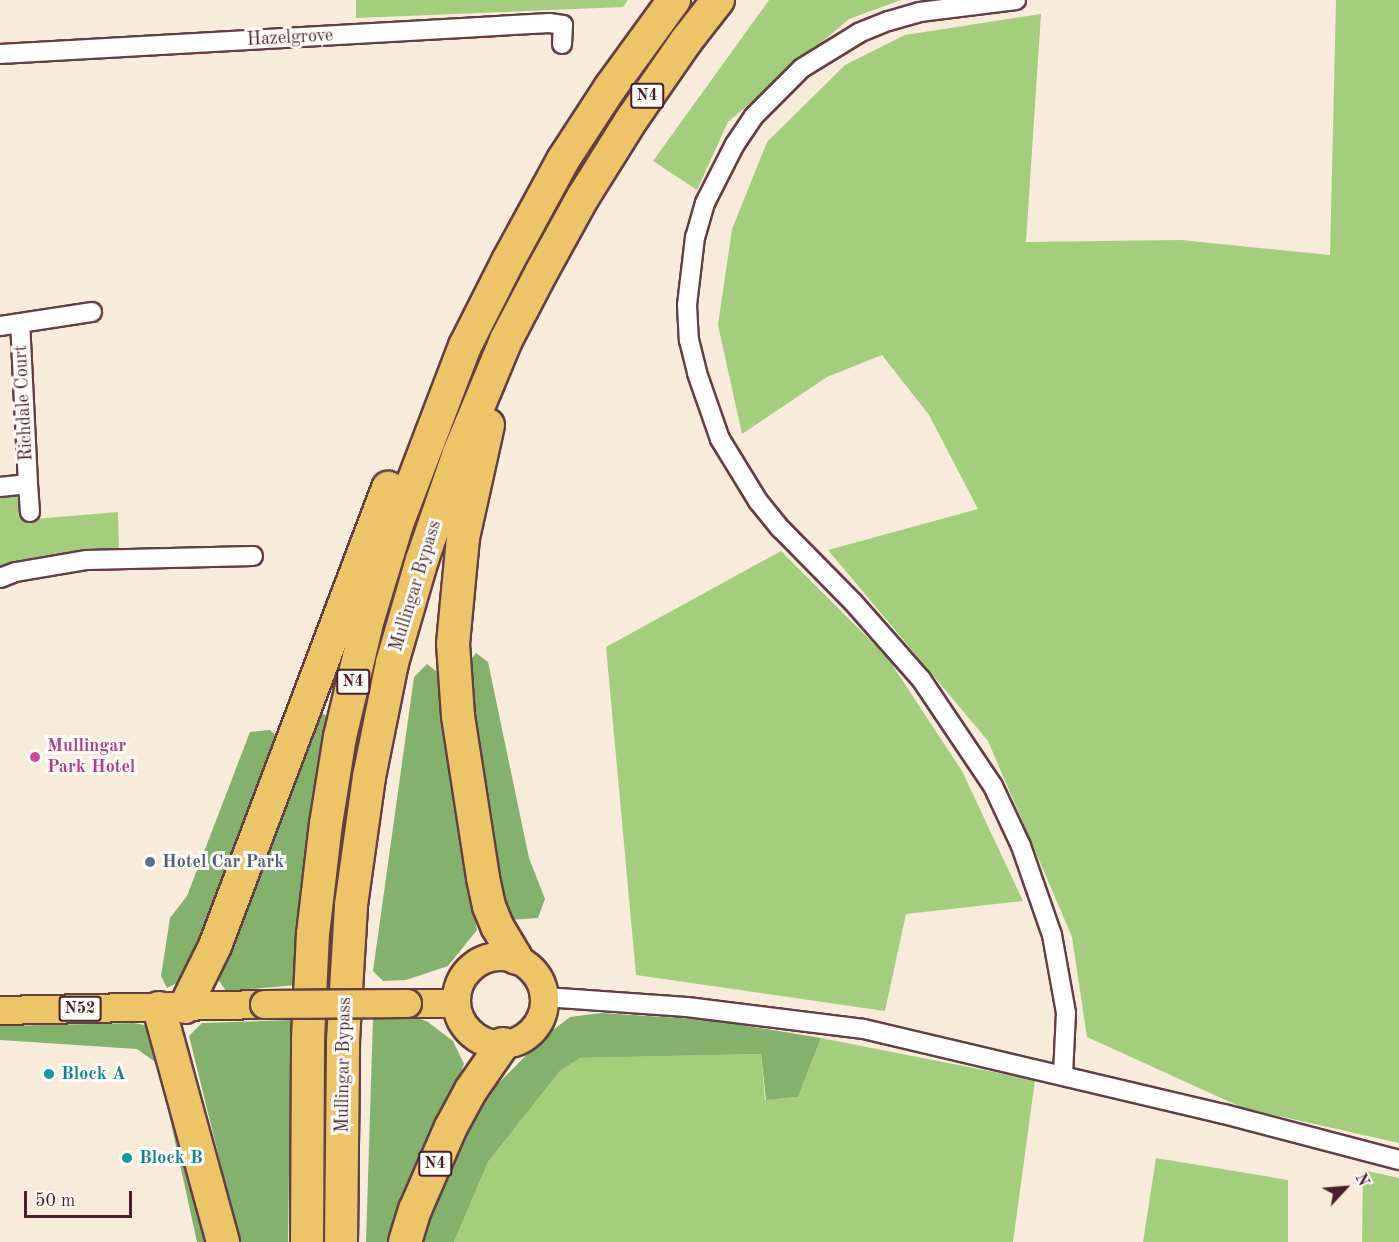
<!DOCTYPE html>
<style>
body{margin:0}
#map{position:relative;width:1399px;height:1242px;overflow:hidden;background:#f9ebda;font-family:"Old Standard TT",serif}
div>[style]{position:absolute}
.green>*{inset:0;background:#a3cf7c}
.forest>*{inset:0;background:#82b26c}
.roads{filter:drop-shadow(2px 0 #643e45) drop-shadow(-2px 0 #643e45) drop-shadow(0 2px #643e45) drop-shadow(0 -2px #643e45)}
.street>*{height:18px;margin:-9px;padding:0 9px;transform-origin:9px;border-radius:9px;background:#fff}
.primary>*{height:27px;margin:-13.5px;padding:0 13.5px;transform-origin:13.5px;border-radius:13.5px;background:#eec469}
.primary>.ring{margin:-13.5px;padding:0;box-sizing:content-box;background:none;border:27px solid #eec469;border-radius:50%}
.highway>*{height:32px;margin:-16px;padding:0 16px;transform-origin:16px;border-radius:16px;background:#eec469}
.bridges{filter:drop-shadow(2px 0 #643e45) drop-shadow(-2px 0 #643e45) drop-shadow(0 2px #643e45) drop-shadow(0 -2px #643e45)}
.primary-bridge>*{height:27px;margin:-13.5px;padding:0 13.5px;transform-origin:13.5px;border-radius:13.5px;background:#eec469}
.dots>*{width:16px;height:16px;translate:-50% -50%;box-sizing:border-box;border:3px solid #fdfcf7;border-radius:50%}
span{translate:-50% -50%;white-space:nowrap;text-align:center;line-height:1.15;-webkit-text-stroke:6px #fdfcf7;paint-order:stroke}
.shield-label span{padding:2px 4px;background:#fdfcf7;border:2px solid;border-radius:4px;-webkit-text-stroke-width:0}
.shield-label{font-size:16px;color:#4a1f2b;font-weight:700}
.street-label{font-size:18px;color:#4a1f2b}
.hotel-label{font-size:18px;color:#b23c85;font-weight:700}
.left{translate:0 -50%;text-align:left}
.service-label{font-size:18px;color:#4e5e75;font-weight:700}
.culture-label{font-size:18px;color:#0d838f;font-weight:700}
.north{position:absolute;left:1315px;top:1158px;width:60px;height:60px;-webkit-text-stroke:4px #fdfcf7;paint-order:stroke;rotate:64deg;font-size:16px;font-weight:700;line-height:24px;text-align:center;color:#4a1f2b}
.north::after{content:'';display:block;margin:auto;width:21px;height:27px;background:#4a1f2b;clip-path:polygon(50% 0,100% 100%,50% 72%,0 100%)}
.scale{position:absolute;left:24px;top:1191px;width:108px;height:27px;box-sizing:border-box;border:3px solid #4a1f2b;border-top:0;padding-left:8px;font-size:18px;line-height:21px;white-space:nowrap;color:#4a1f2b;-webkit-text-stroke:4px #fdfcf7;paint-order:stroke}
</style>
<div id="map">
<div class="green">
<div style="clip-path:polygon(356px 0,628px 0,623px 7px,356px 18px)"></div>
<div style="clip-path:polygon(769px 0,901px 0,849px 19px,728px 122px,697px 190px,653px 161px)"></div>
<div style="clip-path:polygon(1336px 0,1399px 0,1399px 1143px,1243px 1108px,1087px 1037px,1072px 937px,988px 741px,828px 550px,978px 509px,929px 415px,882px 355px,827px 377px,742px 434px,718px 325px,732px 229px,767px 142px,845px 65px,905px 35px,1041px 14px,1026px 242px,1181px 240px,1330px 255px)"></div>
<div style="clip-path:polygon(17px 496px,22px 520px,118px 512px,119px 550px,0 567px,0 498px)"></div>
<div style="clip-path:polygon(781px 551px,887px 657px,962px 771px,1023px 901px,906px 914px,885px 1011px,636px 975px,606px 647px)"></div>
<div style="clip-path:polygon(821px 1038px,1035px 1080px,1013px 1242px,454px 1242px,488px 1162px,560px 1071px,580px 1058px,761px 1054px,765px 1100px,798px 1097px)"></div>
<div style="clip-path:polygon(1156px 1158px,1288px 1180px,1288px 1242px,1143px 1242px)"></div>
<div style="clip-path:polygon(1363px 1170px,1399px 1178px,1399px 1242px,1362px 1242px)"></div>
</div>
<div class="forest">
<div style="clip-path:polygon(476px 653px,488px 662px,529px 858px,545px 899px,538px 918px,509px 920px,498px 899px,468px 663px)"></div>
<div style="clip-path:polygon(427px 664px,446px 679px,465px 862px,477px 930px,448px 966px,406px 980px,383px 981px,373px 971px,414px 677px)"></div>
<div style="clip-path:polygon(319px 712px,327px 716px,309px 844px,297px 985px,226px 991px,217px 978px)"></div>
<div style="clip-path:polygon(270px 730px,280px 740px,192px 975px,167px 988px,161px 976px,170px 918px,187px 896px,250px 732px)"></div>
<div style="clip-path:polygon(601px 1013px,711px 1020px,821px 1038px,798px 1097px,766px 1100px,761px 1054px,580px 1058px,560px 1071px,488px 1162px,454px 1242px,422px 1242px,453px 1149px,487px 1095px,545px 1036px,570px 1017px)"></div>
<div style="clip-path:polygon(416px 1017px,428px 1022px,453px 1041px,464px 1064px,395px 1242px,366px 1242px,373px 1018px)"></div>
<div style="clip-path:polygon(291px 1020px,288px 1242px,240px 1242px,189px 1036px,202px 1023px)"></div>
<div style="clip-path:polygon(134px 1023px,152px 1027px,215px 1242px,197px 1242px,158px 1064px,137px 1049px,0 1040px,0 1026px)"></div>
</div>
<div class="roads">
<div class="street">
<div style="left:1016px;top:0;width:97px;rotate:172.9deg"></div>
<div style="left:920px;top:12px;width:33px;rotate:164deg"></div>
<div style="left:888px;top:21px;width:31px;rotate:158deg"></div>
<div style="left:859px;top:33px;width:67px;rotate:148.4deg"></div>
<div style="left:802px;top:68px;width:68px;rotate:135deg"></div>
<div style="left:754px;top:116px;width:34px;rotate:124deg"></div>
<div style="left:735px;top:144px;width:66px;rotate:117deg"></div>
<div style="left:705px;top:203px;width:35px;rotate:106deg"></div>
<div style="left:695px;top:237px;width:68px;rotate:96.7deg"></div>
<div style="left:687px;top:305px;width:35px;rotate:87deg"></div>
<div style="left:689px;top:340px;width:34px;rotate:76deg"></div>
<div style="left:697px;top:373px;width:70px;rotate:70.8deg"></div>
<div style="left:720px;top:439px;width:73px;rotate:58.5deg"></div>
<div style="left:758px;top:501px;width:36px;rotate:51deg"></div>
<div style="left:781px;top:529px;width:103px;rotate:45.4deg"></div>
<div style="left:853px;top:602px;width:103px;rotate:48.6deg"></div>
<div style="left:921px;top:679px;width:129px;rotate:56.1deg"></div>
<div style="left:993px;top:786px;width:66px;rotate:65deg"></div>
<div style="left:1021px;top:846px;width:94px;rotate:70.8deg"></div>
<div style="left:1052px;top:935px;width:79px;rotate:79.8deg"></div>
<div style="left:1066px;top:1013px;width:61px;rotate:92.8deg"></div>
<div style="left:0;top:54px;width:550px;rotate:-3.23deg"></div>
<div style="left:549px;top:23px;width:14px;rotate:8deg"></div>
<div style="left:563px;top:25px;width:19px;rotate:93deg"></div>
<div style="left:0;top:326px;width:93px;rotate:-8.7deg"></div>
<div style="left:28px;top:484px;width:28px;rotate:86deg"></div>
<div style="left:0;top:487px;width:28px;rotate:-6deg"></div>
<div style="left:28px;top:484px;width:161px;rotate:-92.8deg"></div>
<div style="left:0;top:578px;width:17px;rotate:-21deg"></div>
<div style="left:16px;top:572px;width:72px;rotate:-9.6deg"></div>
<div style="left:87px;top:560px;width:166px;rotate:-1.4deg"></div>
<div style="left:545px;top:997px;width:142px;rotate:4deg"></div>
<div style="left:687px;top:1007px;width:178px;rotate:7.1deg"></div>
<div style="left:864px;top:1029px;width:370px;rotate:13.3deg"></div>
<div style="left:1224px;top:1114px;width:181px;rotate:14.7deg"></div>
</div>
<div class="primary">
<div class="ring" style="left:456px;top:956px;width:61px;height:61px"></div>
<div style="left:407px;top:1003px;width:49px"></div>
<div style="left:0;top:1010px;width:264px;rotate:-1.3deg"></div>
</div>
<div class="highway">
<div style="left:488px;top:425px;width:116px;rotate:102.5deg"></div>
<div style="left:463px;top:538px;width:106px;rotate:95.4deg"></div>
<div style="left:453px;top:644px;width:72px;rotate:86deg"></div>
<div style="left:458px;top:716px;width:164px;rotate:81.2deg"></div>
<div style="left:483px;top:878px;width:29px;rotate:78deg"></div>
<div style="left:489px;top:906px;width:22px;rotate:68deg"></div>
<div style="left:497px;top:926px;width:37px;rotate:59deg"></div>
<div style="left:185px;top:1007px;width:68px;rotate:-63.8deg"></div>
<div style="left:215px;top:946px;width:490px;rotate:-69.3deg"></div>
<div style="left:159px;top:1008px;width:243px;rotate:74.7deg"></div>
<div style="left:307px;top:1242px;width:203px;rotate:-89.7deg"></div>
<div style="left:308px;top:1039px;width:105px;rotate:-87.3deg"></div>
<div style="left:313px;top:934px;width:111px;rotate:-83.3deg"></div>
<div style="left:326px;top:824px;width:88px;rotate:-80.9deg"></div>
<div style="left:340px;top:737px;width:121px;rotate:-76.7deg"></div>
<div style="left:368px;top:619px;width:99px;rotate:-73deg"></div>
<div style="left:397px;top:524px;width:191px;rotate:-69.1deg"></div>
<div style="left:465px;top:346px;width:95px;rotate:-63.2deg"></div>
<div style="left:508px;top:261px;width:115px;rotate:-61.4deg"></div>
<div style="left:563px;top:160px;width:86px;rotate:-56.9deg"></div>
<div style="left:610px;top:88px;width:109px;rotate:-54deg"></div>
<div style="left:341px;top:1242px;width:201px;rotate:-89.4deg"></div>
<div style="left:343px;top:1041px;width:136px;rotate:-86.6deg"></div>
<div style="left:351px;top:905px;width:129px;rotate:-82deg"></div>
<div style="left:369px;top:777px;width:116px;rotate:-78.6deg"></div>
<div style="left:392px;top:663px;width:107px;rotate:-73.8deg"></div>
<div style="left:422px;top:560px;width:113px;rotate:-70.9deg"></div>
<div style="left:459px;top:453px;width:122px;rotate:-67.4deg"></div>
<div style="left:506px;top:340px;width:76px;rotate:-62.4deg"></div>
<div style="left:541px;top:273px;width:87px;rotate:-61.1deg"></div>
<div style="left:583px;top:197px;width:92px;rotate:-57.9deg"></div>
<div style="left:632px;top:119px;width:95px;rotate:-55.3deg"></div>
<div style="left:686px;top:41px;width:52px;rotate:-52deg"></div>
<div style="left:405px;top:1242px;width:34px;rotate:-73deg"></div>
<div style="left:415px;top:1210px;width:90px;rotate:-66.6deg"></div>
<div style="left:451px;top:1127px;width:42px;rotate:-61.6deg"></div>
<div style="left:471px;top:1090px;width:56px;rotate:-55.2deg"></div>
</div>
</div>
<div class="bridges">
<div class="primary-bridge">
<div style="left:264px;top:1004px;width:143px;rotate:-0.4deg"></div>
</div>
</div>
<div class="dots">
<div style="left:35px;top:757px;background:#d1479c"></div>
<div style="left:150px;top:862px;background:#5c6f8a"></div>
<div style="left:49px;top:1074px;background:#0f9aa8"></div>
<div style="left:127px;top:1158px;background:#0f9aa8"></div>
</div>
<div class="shield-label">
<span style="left:647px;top:96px">N4</span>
<span style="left:353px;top:682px">N4</span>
<span style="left:80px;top:1009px">N52</span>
<span style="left:435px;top:1164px">N4</span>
</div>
<div class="street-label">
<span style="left:290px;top:38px;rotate:-3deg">Hazelgrove</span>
<span style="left:24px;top:403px;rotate:-93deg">Richdale Court</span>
<span style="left:416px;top:586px;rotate:-73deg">Mullingar Bypass</span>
<span style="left:344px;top:1065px;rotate:-89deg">Mullingar Bypass</span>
</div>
<div class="hotel-label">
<span class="left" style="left:47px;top:757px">Mullingar<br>Park Hotel</span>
</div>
<div class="service-label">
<span class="left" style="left:162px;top:862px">Hotel Car Park</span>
</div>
<div class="culture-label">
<span class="left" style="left:61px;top:1074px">Block A</span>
<span class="left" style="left:139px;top:1158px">Block B</span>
</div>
<div class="north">N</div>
<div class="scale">50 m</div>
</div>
